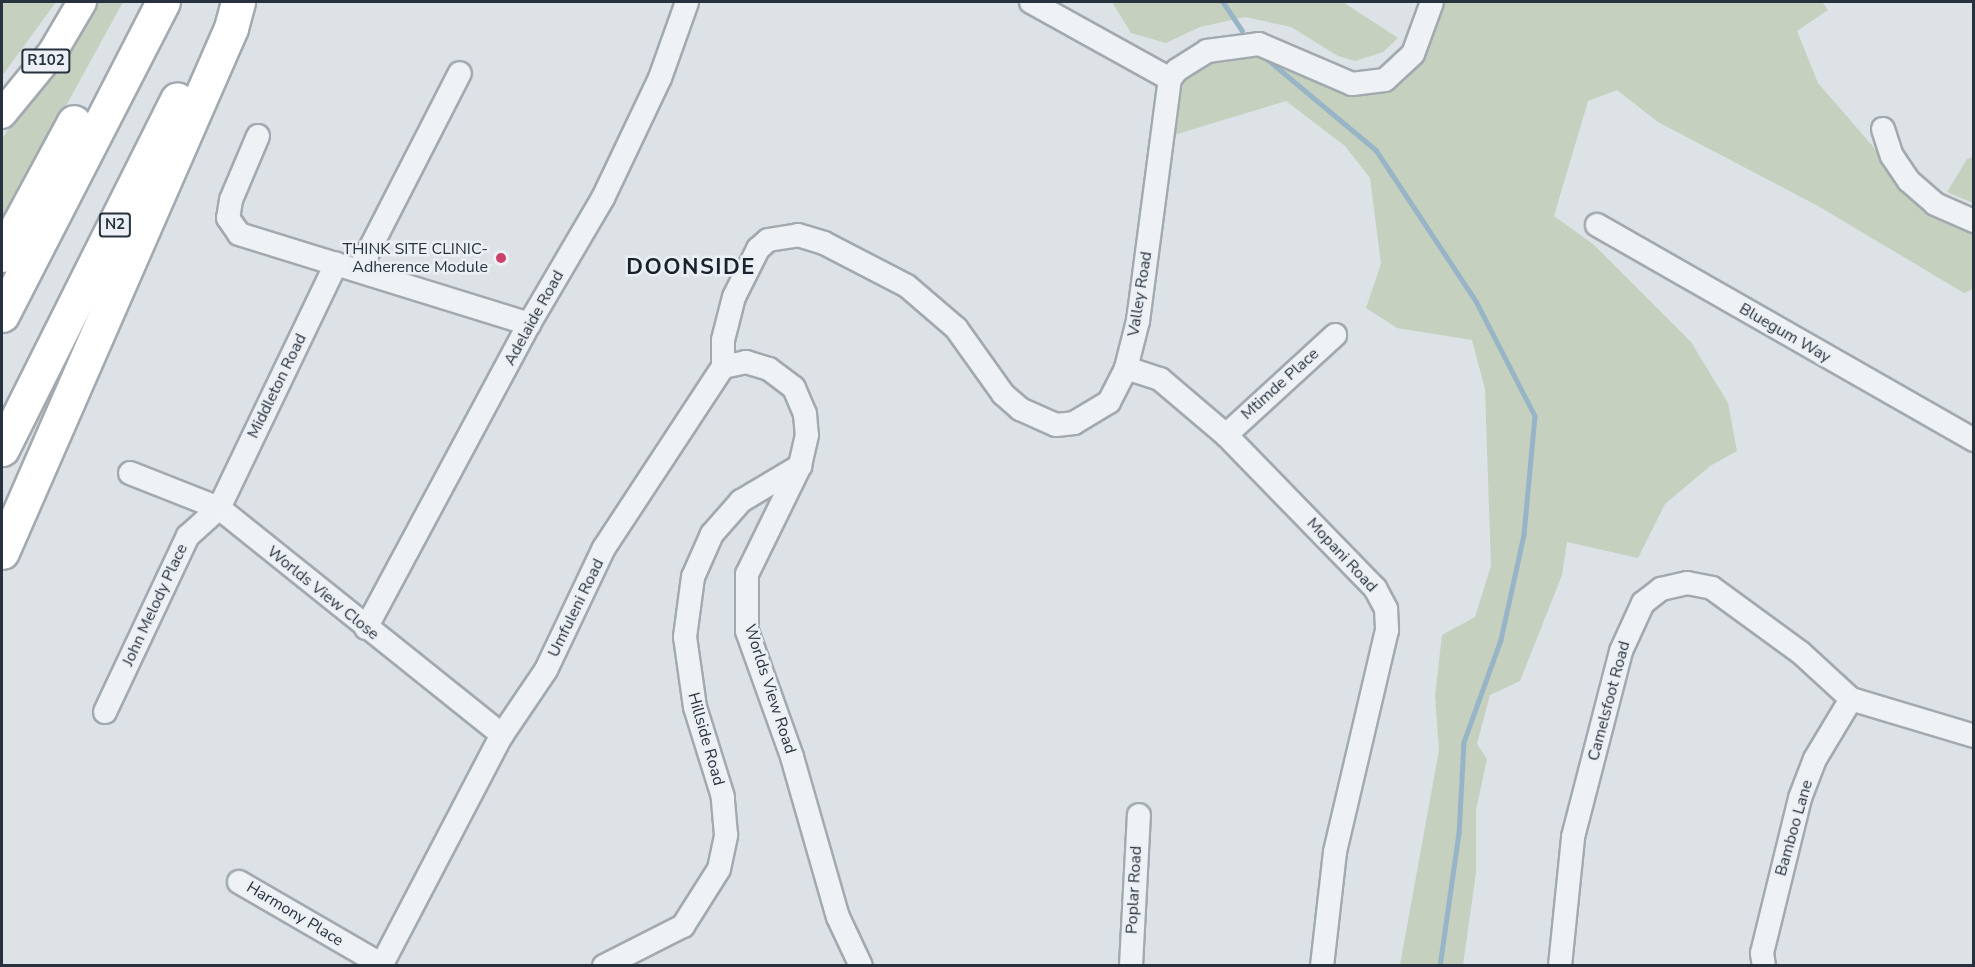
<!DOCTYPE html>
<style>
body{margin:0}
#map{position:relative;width:1975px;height:967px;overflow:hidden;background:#dce2e6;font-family:"Nunito Sans",sans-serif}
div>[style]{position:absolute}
.green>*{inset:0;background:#c5d0be}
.stream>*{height:4.5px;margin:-2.25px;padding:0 2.25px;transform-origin:2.25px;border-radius:2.25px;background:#97b5c7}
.roads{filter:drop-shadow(2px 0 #a2aab0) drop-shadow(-2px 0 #a2aab0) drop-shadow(0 2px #a2aab0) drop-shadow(0 -2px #a2aab0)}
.minor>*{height:22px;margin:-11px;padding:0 11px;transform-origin:11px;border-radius:11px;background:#eff2f5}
.major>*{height:28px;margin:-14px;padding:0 14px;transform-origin:14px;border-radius:14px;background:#fff}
.highway>*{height:33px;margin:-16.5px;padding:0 16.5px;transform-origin:16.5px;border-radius:16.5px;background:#fff}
.dots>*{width:16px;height:16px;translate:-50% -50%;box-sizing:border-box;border:3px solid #ecf0f4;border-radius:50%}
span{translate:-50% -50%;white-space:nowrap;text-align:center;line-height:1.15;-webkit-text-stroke:5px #ecf0f4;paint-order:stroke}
.shield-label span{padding:2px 4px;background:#ecf0f4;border:2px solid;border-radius:4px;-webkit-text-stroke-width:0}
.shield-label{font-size:15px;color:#26323d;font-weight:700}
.poi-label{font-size:16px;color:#26323d}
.right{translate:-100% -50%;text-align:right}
.street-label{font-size:16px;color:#26323d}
.district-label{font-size:22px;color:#19232d;font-weight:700;letter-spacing:1.5px}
.frame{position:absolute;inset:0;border:3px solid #26323d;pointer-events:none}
</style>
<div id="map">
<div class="green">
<div style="clip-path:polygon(2px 2px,56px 2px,2px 76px)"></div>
<div style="clip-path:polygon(93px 2px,123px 2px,2px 222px,2px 139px)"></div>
<div style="clip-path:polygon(1112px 2px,1343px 2px,1398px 38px,1383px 52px,1355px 61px,1338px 56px,1291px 27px,1245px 17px,1200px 27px,1166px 43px,1131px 33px)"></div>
<div style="clip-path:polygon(1439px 2px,1822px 2px,1828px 10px,1797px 31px,1818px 83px,1890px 166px,1973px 227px,1973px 289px,1964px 293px,1818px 206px,1658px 122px,1617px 90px,1588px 101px,1554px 216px,1593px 244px,1691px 342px,1728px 403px,1737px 451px,1710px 466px,1665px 504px,1638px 558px,1567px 542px,1562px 575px,1520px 681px,1490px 695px,1477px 744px,1487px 759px,1476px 810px,1476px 872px,1463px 965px,1400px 965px,1439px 750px,1435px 696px,1442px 635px,1475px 617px,1491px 566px,1485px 389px,1472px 340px,1397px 328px,1366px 308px,1381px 264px,1370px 178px,1345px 146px,1286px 101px,1174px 135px,1174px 103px,1191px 70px,1225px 57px,1276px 57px,1386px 91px,1405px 81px,1421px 62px)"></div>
<div style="clip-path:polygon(1973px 157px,1974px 157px,1973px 203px,1947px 192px,1967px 159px)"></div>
</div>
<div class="stream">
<div style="left:1223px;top:2px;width:34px;rotate:56deg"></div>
<div style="left:1266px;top:58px;width:143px;rotate:39.9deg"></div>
<div style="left:1376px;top:150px;width:181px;rotate:56.5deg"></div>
<div style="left:1476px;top:301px;width:129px;rotate:62.8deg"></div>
<div style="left:1535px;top:416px;width:120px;rotate:95.3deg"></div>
<div style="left:1524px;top:535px;width:107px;rotate:102.4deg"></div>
<div style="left:1501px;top:640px;width:109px;rotate:109.9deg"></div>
<div style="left:1464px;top:742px;width:91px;rotate:93.1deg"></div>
<div style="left:1459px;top:833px;width:134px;rotate:98.1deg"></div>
</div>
<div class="roads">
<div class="minor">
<div style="left:1031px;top:2px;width:159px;rotate:29deg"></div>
<div style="left:1883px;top:129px;width:28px;rotate:72deg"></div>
<div style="left:1892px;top:156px;width:30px;rotate:56deg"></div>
<div style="left:1909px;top:181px;width:35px;rotate:41deg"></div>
<div style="left:1935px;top:204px;width:43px;rotate:23.6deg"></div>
<div style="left:258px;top:136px;width:69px;rotate:112.9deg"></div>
<div style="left:231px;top:200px;width:18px;rotate:99deg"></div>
<div style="left:228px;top:218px;width:19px;rotate:55deg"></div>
<div style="left:239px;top:234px;width:304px;rotate:17.2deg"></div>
<div style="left:1597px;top:225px;width:434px;rotate:29.7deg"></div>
<div style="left:359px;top:270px;width:221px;rotate:-62.9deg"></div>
<div style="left:723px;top:367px;width:24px;rotate:-12deg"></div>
<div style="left:746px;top:362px;width:24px;rotate:17deg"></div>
<div style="left:769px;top:369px;width:31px;rotate:37deg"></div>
<div style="left:794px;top:388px;width:28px;rotate:67deg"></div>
<div style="left:805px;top:414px;width:21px;rotate:85deg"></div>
<div style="left:807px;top:435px;width:32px;rotate:103deg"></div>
<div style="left:800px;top:466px;width:120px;rotate:116.1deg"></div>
<div style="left:747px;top:574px;width:57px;rotate:90deg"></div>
<div style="left:747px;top:631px;width:134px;rotate:70.3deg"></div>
<div style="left:792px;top:757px;width:166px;rotate:74deg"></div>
<div style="left:838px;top:917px;width:54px;rotate:64.9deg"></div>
<div style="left:1126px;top:368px;width:36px;rotate:18deg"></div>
<div style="left:1160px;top:379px;width:87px;rotate:40.3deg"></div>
<div style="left:1226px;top:435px;width:214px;rotate:45.8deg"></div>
<div style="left:1375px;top:588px;width:24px;rotate:62deg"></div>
<div style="left:1386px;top:609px;width:21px;rotate:87deg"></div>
<div style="left:1387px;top:630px;width:228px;rotate:103.2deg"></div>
<div style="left:1335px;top:852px;width:115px;rotate:96.5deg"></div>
<div style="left:1226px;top:435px;width:148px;rotate:-42.5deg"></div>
<div style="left:130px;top:473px;width:96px;rotate:21.5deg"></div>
<div style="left:219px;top:508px;width:363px;rotate:38.7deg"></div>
<div style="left:366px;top:628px;width:345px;rotate:-61.8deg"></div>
<div style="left:529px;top:324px;width:146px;rotate:-59.6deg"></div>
<div style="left:603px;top:198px;width:133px;rotate:-64.6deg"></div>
<div style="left:660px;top:78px;width:81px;rotate:-70.4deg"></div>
<div style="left:105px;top:712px;width:195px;rotate:-64.8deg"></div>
<div style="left:188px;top:536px;width:42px;rotate:-42.1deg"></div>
<div style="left:219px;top:508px;width:271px;rotate:-64.4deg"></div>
<div style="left:239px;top:882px;width:165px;rotate:30.1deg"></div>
<div style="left:381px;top:966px;width:261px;rotate:-62.4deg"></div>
<div style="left:502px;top:735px;width:78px;rotate:-55.9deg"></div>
<div style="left:546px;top:670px;width:135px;rotate:-64.6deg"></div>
<div style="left:604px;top:548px;width:217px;rotate:-56.7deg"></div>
<div style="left:723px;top:367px;width:27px;rotate:-90deg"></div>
<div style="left:723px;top:340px;width:44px;rotate:-75.7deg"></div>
<div style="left:734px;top:297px;width:54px;rotate:-63.4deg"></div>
<div style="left:758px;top:249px;width:13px;rotate:-42deg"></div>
<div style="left:768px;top:240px;width:30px;rotate:-9deg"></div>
<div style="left:798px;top:235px;width:27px;rotate:17deg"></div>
<div style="left:824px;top:243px;width:93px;rotate:27.4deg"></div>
<div style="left:907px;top:286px;width:65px;rotate:40.6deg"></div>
<div style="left:956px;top:328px;width:81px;rotate:54.5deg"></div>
<div style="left:1003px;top:394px;width:23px;rotate:41deg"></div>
<div style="left:1020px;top:409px;width:39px;rotate:24deg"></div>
<div style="left:1056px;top:425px;width:18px;rotate:-6deg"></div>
<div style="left:1074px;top:423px;width:41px;rotate:-31deg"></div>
<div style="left:1109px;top:402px;width:38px;rotate:-63deg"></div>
<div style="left:1126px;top:368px;width:49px;rotate:-75.7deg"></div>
<div style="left:1138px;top:321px;width:244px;rotate:-82.5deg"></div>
<div style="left:1170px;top:79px;width:11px;rotate:-52deg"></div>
<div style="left:1177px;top:70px;width:36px;rotate:-32deg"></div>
<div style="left:1207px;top:51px;width:52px;rotate:-7.7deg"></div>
<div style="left:1259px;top:44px;width:101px;rotate:23.3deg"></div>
<div style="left:1352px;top:84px;width:33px;rotate:-7deg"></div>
<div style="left:1385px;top:80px;width:38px;rotate:-43deg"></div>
<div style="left:1413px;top:54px;width:55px;rotate:-69.9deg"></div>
<div style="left:604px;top:966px;width:89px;rotate:-26.9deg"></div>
<div style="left:683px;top:926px;width:67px;rotate:-57.7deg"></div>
<div style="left:719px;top:869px;width:35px;rotate:-78deg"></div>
<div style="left:726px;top:835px;width:38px;rotate:-95deg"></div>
<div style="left:723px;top:797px;width:94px;rotate:-107.3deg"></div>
<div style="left:695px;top:707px;width:71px;rotate:-98.1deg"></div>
<div style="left:685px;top:637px;width:61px;rotate:-82.4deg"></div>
<div style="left:693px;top:577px;width:47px;rotate:-66.2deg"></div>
<div style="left:712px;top:534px;width:44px;rotate:-48.7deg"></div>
<div style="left:741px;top:501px;width:69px;rotate:-30.7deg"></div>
<div style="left:1131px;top:966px;width:151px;rotate:-87deg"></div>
<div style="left:1560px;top:966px;width:130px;rotate:-84.2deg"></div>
<div style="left:1573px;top:837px;width:192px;rotate:-75.5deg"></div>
<div style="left:1621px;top:651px;width:53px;rotate:-65.4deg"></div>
<div style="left:1643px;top:603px;width:23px;rotate:-38deg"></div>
<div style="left:1661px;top:589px;width:27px;rotate:-13deg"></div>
<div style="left:1687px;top:583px;width:25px;rotate:11deg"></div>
<div style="left:1712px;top:588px;width:110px;rotate:36.1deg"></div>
<div style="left:1801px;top:653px;width:68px;rotate:42.6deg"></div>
<div style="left:1851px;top:699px;width:128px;rotate:16.7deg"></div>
<div style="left:1764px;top:966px;width:13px;rotate:-99deg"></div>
<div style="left:1762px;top:953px;width:160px;rotate:-76.2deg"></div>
<div style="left:1800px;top:798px;width:42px;rotate:-69deg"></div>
<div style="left:1815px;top:759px;width:70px;rotate:-59deg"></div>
</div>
<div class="major">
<div style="left:2px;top:114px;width:79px;rotate:-50.7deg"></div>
<div style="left:52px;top:53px;width:59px;rotate:-59.5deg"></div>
</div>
<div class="highway">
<div style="left:2px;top:255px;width:151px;rotate:-61.6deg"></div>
<div style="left:2px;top:315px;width:352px;rotate:-62.8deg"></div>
<div style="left:2px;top:449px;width:391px;rotate:-63.4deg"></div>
<div style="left:2px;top:552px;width:572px;rotate:-66.39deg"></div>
<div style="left:231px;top:28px;width:27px;rotate:-75deg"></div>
</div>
</div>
<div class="dots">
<div style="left:501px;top:258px;background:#cc416a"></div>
</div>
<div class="shield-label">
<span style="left:46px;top:61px">R102</span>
<span style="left:115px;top:225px">N2</span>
</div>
<div class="poi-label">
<span class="right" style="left:488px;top:258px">THINK SITE CLINIC-<br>Adherence Module</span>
</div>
<div class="street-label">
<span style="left:1140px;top:294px;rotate:-81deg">Valley Road</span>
<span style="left:534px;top:318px;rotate:-61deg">Adelaide Road</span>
<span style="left:1785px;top:333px;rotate:30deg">Bluegum Way</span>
<span style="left:1280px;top:384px;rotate:-42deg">Mtimde Place</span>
<span style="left:277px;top:386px;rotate:-64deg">Middleton Road</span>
<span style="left:1342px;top:555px;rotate:47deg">Mopani Road</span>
<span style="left:323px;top:593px;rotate:39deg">Worlds View Close</span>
<span style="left:155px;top:605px;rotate:-65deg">John Melody Place</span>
<span style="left:576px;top:608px;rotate:-64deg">Umfuleni Road</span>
<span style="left:770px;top:689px;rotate:72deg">Worlds View Road</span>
<span style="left:1609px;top:701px;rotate:-75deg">Camelsfoot Road</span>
<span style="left:706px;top:739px;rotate:74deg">Hillside Road</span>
<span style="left:1794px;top:828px;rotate:-74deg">Bamboo Lane</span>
<span style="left:1134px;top:890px;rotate:-87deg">Poplar Road</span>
<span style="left:295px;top:914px;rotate:31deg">Harmony Place</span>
</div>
<div class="district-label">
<span style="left:691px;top:268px">DOONSIDE</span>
</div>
<div class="frame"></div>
</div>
